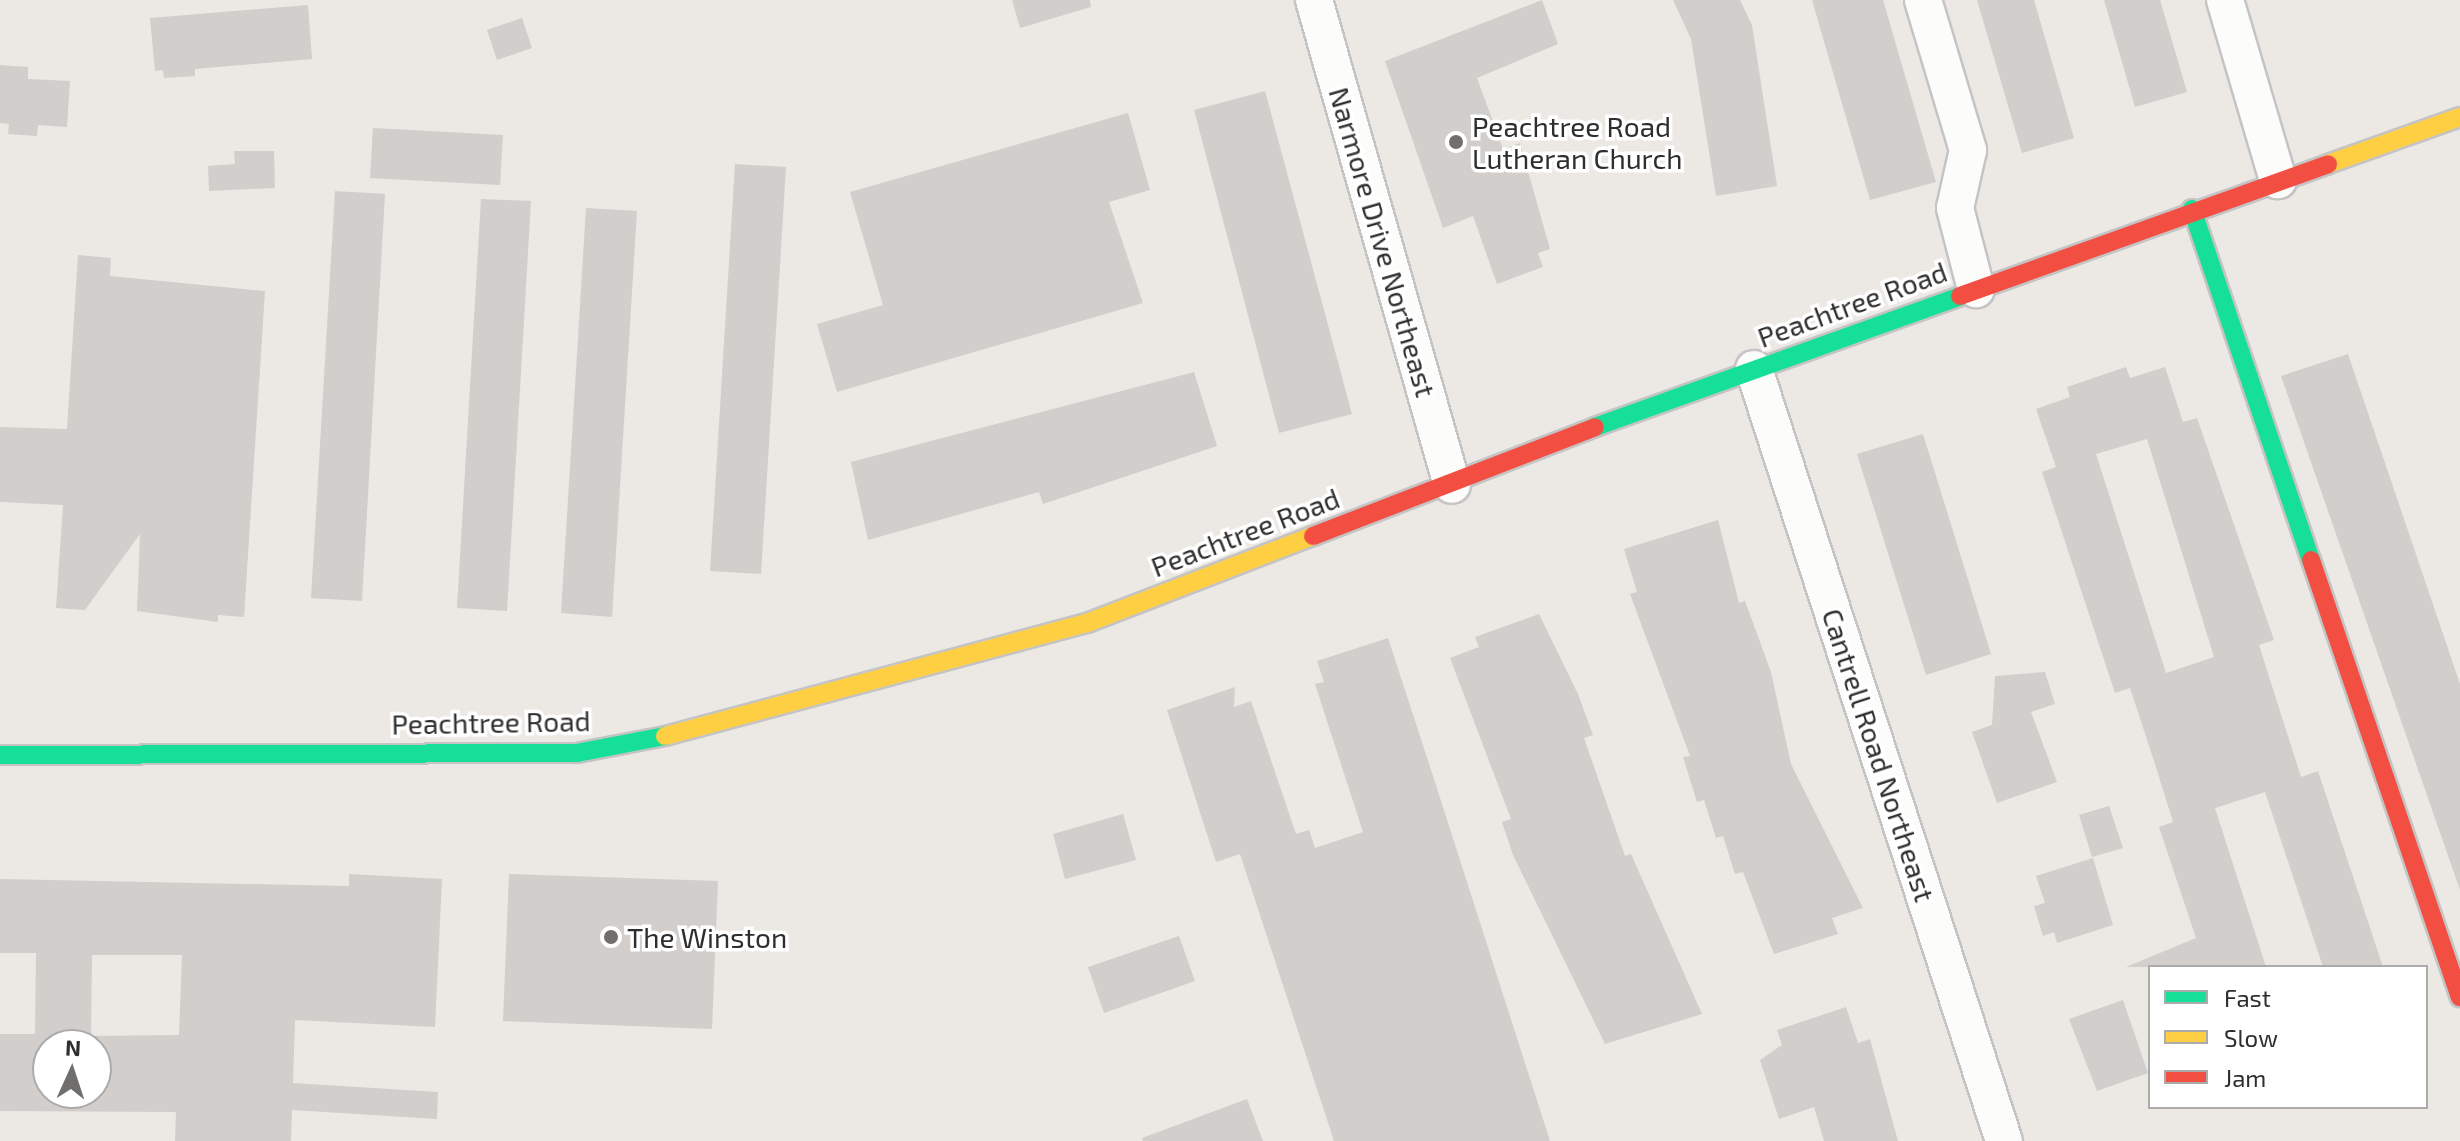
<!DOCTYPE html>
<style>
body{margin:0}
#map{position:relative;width:2460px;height:1141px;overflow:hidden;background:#ece8e4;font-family:"Exo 2",sans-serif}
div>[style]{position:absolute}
.building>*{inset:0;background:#d1cecb}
.roads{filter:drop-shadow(2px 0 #c5c4c5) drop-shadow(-2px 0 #c5c4c5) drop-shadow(0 2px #c5c4c5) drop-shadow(0 -2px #c5c4c5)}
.street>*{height:36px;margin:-18px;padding:0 18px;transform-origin:18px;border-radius:18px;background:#fcfcfb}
.fast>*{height:18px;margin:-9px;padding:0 9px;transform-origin:9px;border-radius:9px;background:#16e098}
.slow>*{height:18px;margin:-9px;padding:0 9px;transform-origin:9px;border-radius:9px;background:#ffcf43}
.jam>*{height:18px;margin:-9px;padding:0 9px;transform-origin:9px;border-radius:9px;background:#f24e42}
.dots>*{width:22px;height:22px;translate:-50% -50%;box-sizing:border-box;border:4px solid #fff;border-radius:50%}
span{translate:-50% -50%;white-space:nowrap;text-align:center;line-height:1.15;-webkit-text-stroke:7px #fff;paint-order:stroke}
.poi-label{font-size:28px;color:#2e2e2e}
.left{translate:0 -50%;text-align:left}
.street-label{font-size:28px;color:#2e2e2e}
.legend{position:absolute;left:2148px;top:965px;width:280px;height:144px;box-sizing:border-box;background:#fff;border:2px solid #ababab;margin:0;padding:10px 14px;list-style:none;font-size:24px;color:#2e2e2e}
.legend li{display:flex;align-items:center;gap:16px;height:40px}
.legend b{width:40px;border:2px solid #ababab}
.north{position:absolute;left:32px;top:1029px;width:80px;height:80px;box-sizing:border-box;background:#fff;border:2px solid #ababab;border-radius:50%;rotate:3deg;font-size:22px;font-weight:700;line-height:32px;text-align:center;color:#2e2e2e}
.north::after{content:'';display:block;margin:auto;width:28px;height:36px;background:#706f6e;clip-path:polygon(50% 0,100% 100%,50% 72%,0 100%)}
</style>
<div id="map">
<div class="building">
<div style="clip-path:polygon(1012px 0,1090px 0,1091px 7px,1020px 28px)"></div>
<div style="clip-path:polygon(1542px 0,1558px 44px,1477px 78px,1503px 149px,1520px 143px,1550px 249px,1538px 253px,1543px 267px,1497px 284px,1473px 216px,1443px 228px,1385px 61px)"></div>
<div style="clip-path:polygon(1673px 0,1740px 0,1752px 25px,1777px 186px,1716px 196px,1691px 39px)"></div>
<div style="clip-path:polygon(1812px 0,1883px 0,1936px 182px,1870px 200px)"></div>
<div style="clip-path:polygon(1977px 0,2034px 0,2074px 138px,2022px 153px)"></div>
<div style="clip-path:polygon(2104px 0,2160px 0,2187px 92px,2135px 107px)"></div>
<div style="clip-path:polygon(308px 5px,312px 59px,195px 69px,195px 76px,164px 78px,163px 70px,155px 71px,150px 18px)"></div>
<div style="clip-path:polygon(522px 18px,532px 48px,497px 60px,487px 30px)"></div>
<div style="clip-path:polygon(0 65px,28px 67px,28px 79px,70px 81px,67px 127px,38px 125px,37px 136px,8px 134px,9px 124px,0 123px)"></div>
<div style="clip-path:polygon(1265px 91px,1352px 414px,1279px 433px,1194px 110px)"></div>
<div style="clip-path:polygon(1128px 113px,1150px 190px,1109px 202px,1143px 303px,837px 392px,817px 324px,883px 305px,850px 192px)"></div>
<div style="clip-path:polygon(373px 128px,503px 135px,500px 185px,370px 178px)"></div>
<div style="clip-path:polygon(234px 151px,274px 151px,275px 188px,209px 191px,208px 166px,235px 164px)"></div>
<div style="clip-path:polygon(735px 164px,786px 167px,761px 574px,710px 571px)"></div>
<div style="clip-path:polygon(335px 191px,385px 194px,362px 601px,311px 598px)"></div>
<div style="clip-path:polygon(481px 199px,531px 201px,507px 611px,457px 608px)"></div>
<div style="clip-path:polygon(586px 208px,637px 211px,612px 617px,561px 613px)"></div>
<div style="clip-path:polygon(78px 255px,111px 258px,110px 276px,265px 291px,244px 617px,218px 615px,218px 622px,137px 611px,140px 534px,85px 610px,56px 608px,63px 505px,0 502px,0 427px,67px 429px)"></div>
<div style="clip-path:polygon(2348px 354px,2460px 684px,2460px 890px,2281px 376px)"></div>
<div style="clip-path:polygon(evenodd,2126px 367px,2130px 378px,2165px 367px,2183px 422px,2197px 418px,2274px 640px,2259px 645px,2301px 777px,2318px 771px,2383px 967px,2323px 967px,2265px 792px,2215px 808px,2266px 967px,2126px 967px,2196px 938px,2159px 827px,2173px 822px,2155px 764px,2130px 688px,2115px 693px,2042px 472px,2056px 467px,2036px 409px,2070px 397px,2067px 387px,2126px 367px,2147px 439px,2214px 657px,2166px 673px,2096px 454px,2147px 439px)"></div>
<div style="clip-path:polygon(1194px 372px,1217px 446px,1043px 504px,1039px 492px,868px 540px,851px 462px)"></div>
<div style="clip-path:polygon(1923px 434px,1991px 654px,1926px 675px,1857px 454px)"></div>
<div style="clip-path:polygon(1718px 520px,1739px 603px,1745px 601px,1771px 672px,1791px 764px,1863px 908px,1832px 918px,1838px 934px,1774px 954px,1743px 872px,1735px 874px,1723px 836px,1716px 838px,1704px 800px,1697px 802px,1683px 757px,1690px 756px,1630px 594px,1637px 592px,1624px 549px)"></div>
<div style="clip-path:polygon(1539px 614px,1578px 694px,1593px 735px,1584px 738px,1625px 856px,1631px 854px,1702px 1014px,1605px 1044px,1513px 855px,1502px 822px,1511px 819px,1450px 658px,1479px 647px,1475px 637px)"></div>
<div style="clip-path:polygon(1388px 638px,1434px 779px,1550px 1141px,1334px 1141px,1240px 854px,1216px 862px,1167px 710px,1235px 687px,1234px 707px,1251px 701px,1296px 834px,1309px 830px,1315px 848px,1363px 832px,1315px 684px,1324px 682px,1317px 661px)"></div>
<div style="clip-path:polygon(2045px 672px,2055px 704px,2031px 712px,2057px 782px,1997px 803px,1972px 732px,1992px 725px,1995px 676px)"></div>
<div style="clip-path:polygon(2109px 806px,2123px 848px,2092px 857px,2079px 815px)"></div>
<div style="clip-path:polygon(1123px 814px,1136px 860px,1065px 879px,1053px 834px)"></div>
<div style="clip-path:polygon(2093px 858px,2113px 925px,2057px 943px,2054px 932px,2043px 936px,2034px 906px,2045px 903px,2036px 876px)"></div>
<div style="clip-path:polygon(evenodd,349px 874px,442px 879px,435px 1027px,295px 1020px,293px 1083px,438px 1092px,437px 1119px,292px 1110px,291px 1141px,175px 1141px,176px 1112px,0 1111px,0 1034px,35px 1034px,36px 953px,0 953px,0 879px,349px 886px,349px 874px,92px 955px,182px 955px,179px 1035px,91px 1036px,92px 955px,349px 874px,48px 1045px,96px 1045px,96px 1093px,48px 1093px,48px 1045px)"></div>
<div style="clip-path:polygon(509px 874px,718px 881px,712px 1029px,503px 1021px)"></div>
<div style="clip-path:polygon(1179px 936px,1195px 981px,1104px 1013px,1088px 967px)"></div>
<div style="clip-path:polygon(2123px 1000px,2148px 1073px,2097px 1091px,2069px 1019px)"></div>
<div style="clip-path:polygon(1846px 1007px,1858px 1043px,1870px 1039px,1898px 1141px,1824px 1141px,1814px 1107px,1779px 1119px,1760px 1060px,1782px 1045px,1777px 1030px)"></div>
<div style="clip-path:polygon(1247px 1099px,1263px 1141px,1143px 1141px,1142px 1138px)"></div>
</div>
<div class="roads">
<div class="street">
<div style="left:1314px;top:0;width:504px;rotate:74.12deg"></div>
<div style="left:1923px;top:0;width:157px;rotate:73.3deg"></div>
<div style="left:1968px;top:150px;width:59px;rotate:102.6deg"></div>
<div style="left:1955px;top:208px;width:84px;rotate:75.5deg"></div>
<div style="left:2225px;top:0;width:188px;rotate:73.6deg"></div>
<div style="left:1754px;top:369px;width:811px;rotate:72.06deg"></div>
</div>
<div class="fast">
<div style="left:2192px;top:209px;width:371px;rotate:71.3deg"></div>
<div style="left:1595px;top:427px;width:388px;rotate:-19.7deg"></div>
<div style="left:0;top:755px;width:577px;rotate:-0.2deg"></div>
<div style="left:577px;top:753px;width:90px;rotate:-10.9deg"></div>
</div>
<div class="slow">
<div style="left:2328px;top:164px;width:140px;rotate:-19.6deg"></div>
<div style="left:665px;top:736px;width:437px;rotate:-15deg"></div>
<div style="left:1087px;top:623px;width:242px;rotate:-21.1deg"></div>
</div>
<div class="jam">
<div style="left:1960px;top:296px;width:391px;rotate:-19.7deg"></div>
<div style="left:1313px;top:536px;width:302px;rotate:-21.1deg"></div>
<div style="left:2311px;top:560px;width:462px;rotate:71.2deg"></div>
</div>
</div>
<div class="dots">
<div style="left:1456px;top:142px;background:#706f6e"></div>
<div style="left:611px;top:937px;background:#706f6e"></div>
</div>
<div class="poi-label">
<span class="left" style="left:1472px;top:142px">Peachtree Road<br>Lutheran Church</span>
<span class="left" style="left:627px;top:937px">The Winston</span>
</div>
<div class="street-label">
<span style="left:1383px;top:242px;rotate:74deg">Narmore Drive Northeast</span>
<span style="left:1852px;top:304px;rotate:-20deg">Peachtree Road</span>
<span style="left:1245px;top:532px;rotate:-21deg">Peachtree Road</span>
<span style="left:491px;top:722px;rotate:-1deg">Peachtree Road</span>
<span style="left:1879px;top:755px;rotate:72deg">Cantrell Road Northeast</span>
</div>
<ul class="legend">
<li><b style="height:10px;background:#16e098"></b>Fast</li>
<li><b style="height:10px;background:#ffcf43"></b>Slow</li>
<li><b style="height:10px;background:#f24e42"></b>Jam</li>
</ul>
<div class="north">N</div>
</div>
